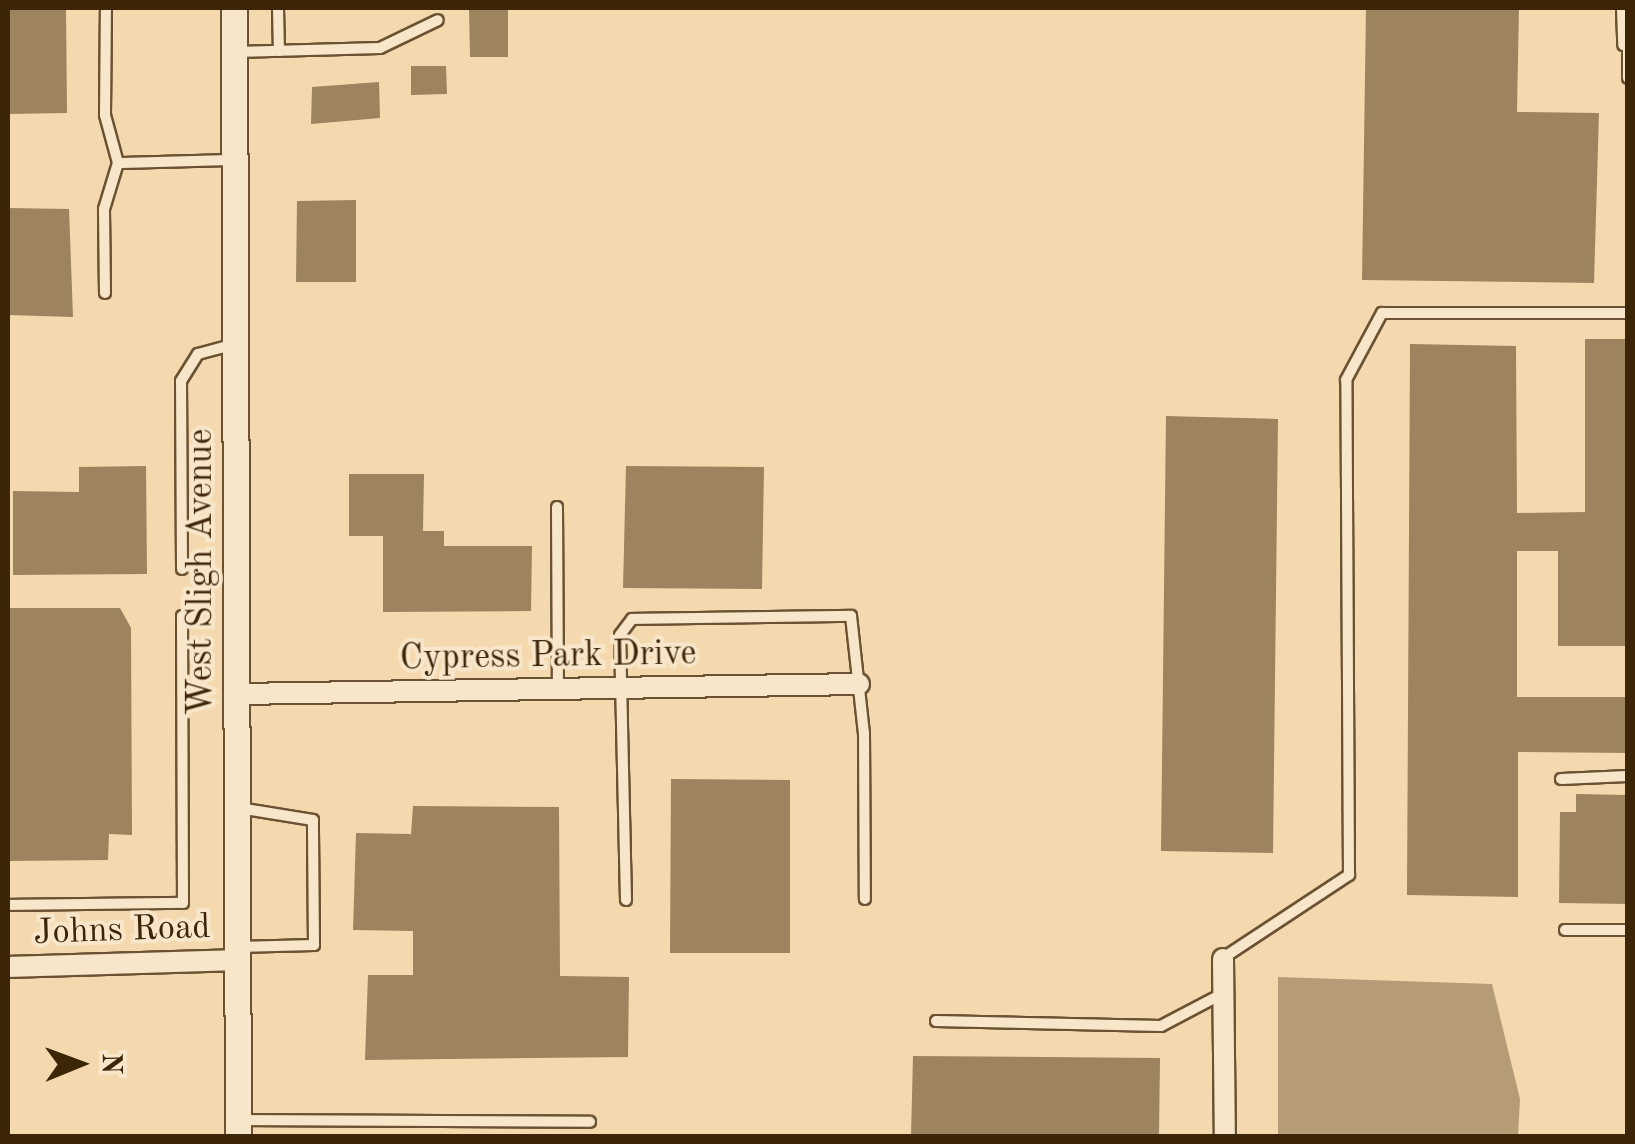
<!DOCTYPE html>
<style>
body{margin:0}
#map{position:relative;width:1635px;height:1144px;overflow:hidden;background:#f5d9ae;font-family:"Old Standard TT",serif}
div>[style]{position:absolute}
.water>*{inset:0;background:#b69c76}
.building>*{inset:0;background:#9d835e}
.roads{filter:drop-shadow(2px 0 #6b5232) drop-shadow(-2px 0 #6b5232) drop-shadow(0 2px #6b5232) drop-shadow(0 -2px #6b5232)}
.service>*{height:10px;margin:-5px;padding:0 5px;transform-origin:5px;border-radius:5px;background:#f8e6ca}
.minor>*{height:20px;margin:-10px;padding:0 10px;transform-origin:10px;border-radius:10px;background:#f8e6ca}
.tertiary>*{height:25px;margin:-12.5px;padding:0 12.5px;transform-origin:12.5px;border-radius:12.5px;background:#f8e6ca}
span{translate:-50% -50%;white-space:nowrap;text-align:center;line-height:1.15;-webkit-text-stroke:8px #f8e6ca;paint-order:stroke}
.street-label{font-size:35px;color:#3d2508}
.frame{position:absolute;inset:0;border:10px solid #3d2508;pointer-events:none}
.north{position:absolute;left:30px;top:1014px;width:100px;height:100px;-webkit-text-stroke:8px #f8e6ca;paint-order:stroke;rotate:89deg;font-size:28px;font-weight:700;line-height:40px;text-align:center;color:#3d2508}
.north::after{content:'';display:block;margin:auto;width:35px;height:45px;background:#3d2508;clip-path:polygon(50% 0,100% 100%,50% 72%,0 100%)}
</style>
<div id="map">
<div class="water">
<div style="clip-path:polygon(1278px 977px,1492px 984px,1520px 1099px,1518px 1136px,1278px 1136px)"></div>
</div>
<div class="building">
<div style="clip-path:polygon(8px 8px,66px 8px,67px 113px,8px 114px)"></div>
<div style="clip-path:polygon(469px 8px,508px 8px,508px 57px,470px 57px)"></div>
<div style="clip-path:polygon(1366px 8px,1519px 8px,1517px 112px,1599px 113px,1594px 283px,1362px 280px)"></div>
<div style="clip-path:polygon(411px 66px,446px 66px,447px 94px,411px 95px)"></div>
<div style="clip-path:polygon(379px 82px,380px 118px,311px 124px,312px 87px)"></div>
<div style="clip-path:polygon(356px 200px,356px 282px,296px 282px,297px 201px)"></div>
<div style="clip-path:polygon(8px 208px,69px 209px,73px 317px,8px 315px)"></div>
<div style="clip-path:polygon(1585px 339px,1628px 339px,1628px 646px,1558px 646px,1558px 551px,1517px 551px,1517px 697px,1628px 697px,1628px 753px,1518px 752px,1518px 897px,1407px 895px,1410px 344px,1516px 346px,1517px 513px,1585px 512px)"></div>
<div style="clip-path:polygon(1166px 416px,1278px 419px,1273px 853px,1161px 851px)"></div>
<div style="clip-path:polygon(146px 466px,147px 574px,13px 575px,13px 491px,79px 492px,79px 467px)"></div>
<div style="clip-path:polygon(626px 466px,764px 467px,762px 589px,623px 588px)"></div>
<div style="clip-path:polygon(349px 474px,424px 474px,423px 531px,444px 531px,444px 546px,532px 546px,531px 611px,383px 612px,383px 536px,349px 536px)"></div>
<div style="clip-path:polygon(8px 608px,120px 608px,131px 628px,132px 835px,109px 834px,108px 860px,8px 861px)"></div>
<div style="clip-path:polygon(671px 779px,790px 780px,790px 953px,670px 953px)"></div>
<div style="clip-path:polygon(1576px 794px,1628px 795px,1628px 904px,1559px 903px,1560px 812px,1576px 812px)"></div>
<div style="clip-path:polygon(413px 806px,559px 807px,560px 976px,629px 977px,628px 1057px,365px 1060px,368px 975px,413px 975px,413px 931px,353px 930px,356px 833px,411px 834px)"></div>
<div style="clip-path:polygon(913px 1056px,1160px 1058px,1159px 1136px,911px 1136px)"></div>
</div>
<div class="roads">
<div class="service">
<div style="left:278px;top:8px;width:43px;rotate:88.7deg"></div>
<div style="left:1622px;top:8px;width:37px;rotate:88deg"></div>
<div style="left:1628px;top:45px;width:33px;rotate:90deg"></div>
<div style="left:236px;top:52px;width:144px;rotate:-1.6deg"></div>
<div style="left:380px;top:48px;width:64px;rotate:-25.8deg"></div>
<div style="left:118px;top:163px;width:116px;rotate:-1.5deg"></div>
<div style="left:105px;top:293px;width:84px;rotate:-90.7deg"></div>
<div style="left:104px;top:209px;width:48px;rotate:-73.1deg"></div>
<div style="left:118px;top:163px;width:50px;rotate:-105.2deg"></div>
<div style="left:105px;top:115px;width:105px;rotate:-89.5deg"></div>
<div style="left:557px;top:507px;width:181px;rotate:89.7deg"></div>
<div style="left:182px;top:569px;width:188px;rotate:-90.3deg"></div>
<div style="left:181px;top:381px;width:32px;rotate:-58deg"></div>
<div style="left:198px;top:354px;width:38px;rotate:-15deg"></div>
<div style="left:1561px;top:779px;width:67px;rotate:-2.6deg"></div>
<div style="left:626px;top:900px;width:265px;rotate:-91.3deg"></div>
<div style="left:620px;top:635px;width:20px;rotate:-53deg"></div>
<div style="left:632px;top:619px;width:219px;rotate:-0.8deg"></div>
<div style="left:851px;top:616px;width:118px;rotate:83.7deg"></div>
<div style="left:864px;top:733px;width:166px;rotate:89.7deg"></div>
<div style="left:8px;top:905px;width:175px;rotate:-0.7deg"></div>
<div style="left:183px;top:903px;width:287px;rotate:-90.2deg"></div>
<div style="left:1565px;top:930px;width:63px"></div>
<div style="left:238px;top:947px;width:76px;rotate:-1.5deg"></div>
<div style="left:314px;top:945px;width:125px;rotate:-90.5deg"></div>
<div style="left:313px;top:820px;width:75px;rotate:-170.8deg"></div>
<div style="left:1223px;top:958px;width:151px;rotate:-33.4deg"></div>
<div style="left:1349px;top:875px;width:495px;rotate:-90.3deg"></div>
<div style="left:1346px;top:380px;width:76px;rotate:-61.8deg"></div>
<div style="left:1382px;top:313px;width:246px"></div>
<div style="left:936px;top:1021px;width:225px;rotate:1.3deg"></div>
<div style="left:1161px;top:1026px;width:69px;rotate:-27.7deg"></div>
<div style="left:239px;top:1120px;width:351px;rotate:0.3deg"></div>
</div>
<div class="minor">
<div style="left:238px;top:694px;width:621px;rotate:-0.92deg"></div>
<div style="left:1223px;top:959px;width:177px;rotate:89.4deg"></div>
<div style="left:8px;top:967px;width:231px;rotate:-1.7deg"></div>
</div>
<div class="tertiary">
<div style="left:234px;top:8px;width:1128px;rotate:89.8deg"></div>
</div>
</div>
<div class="street-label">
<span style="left:202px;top:572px;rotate:-90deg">West Sligh Avenue</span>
<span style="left:548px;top:657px;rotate:-1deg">Cypress Park Drive</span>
<span style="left:122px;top:931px;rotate:-2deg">Johns Road</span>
</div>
<div class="frame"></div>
<div class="north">N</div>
</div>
